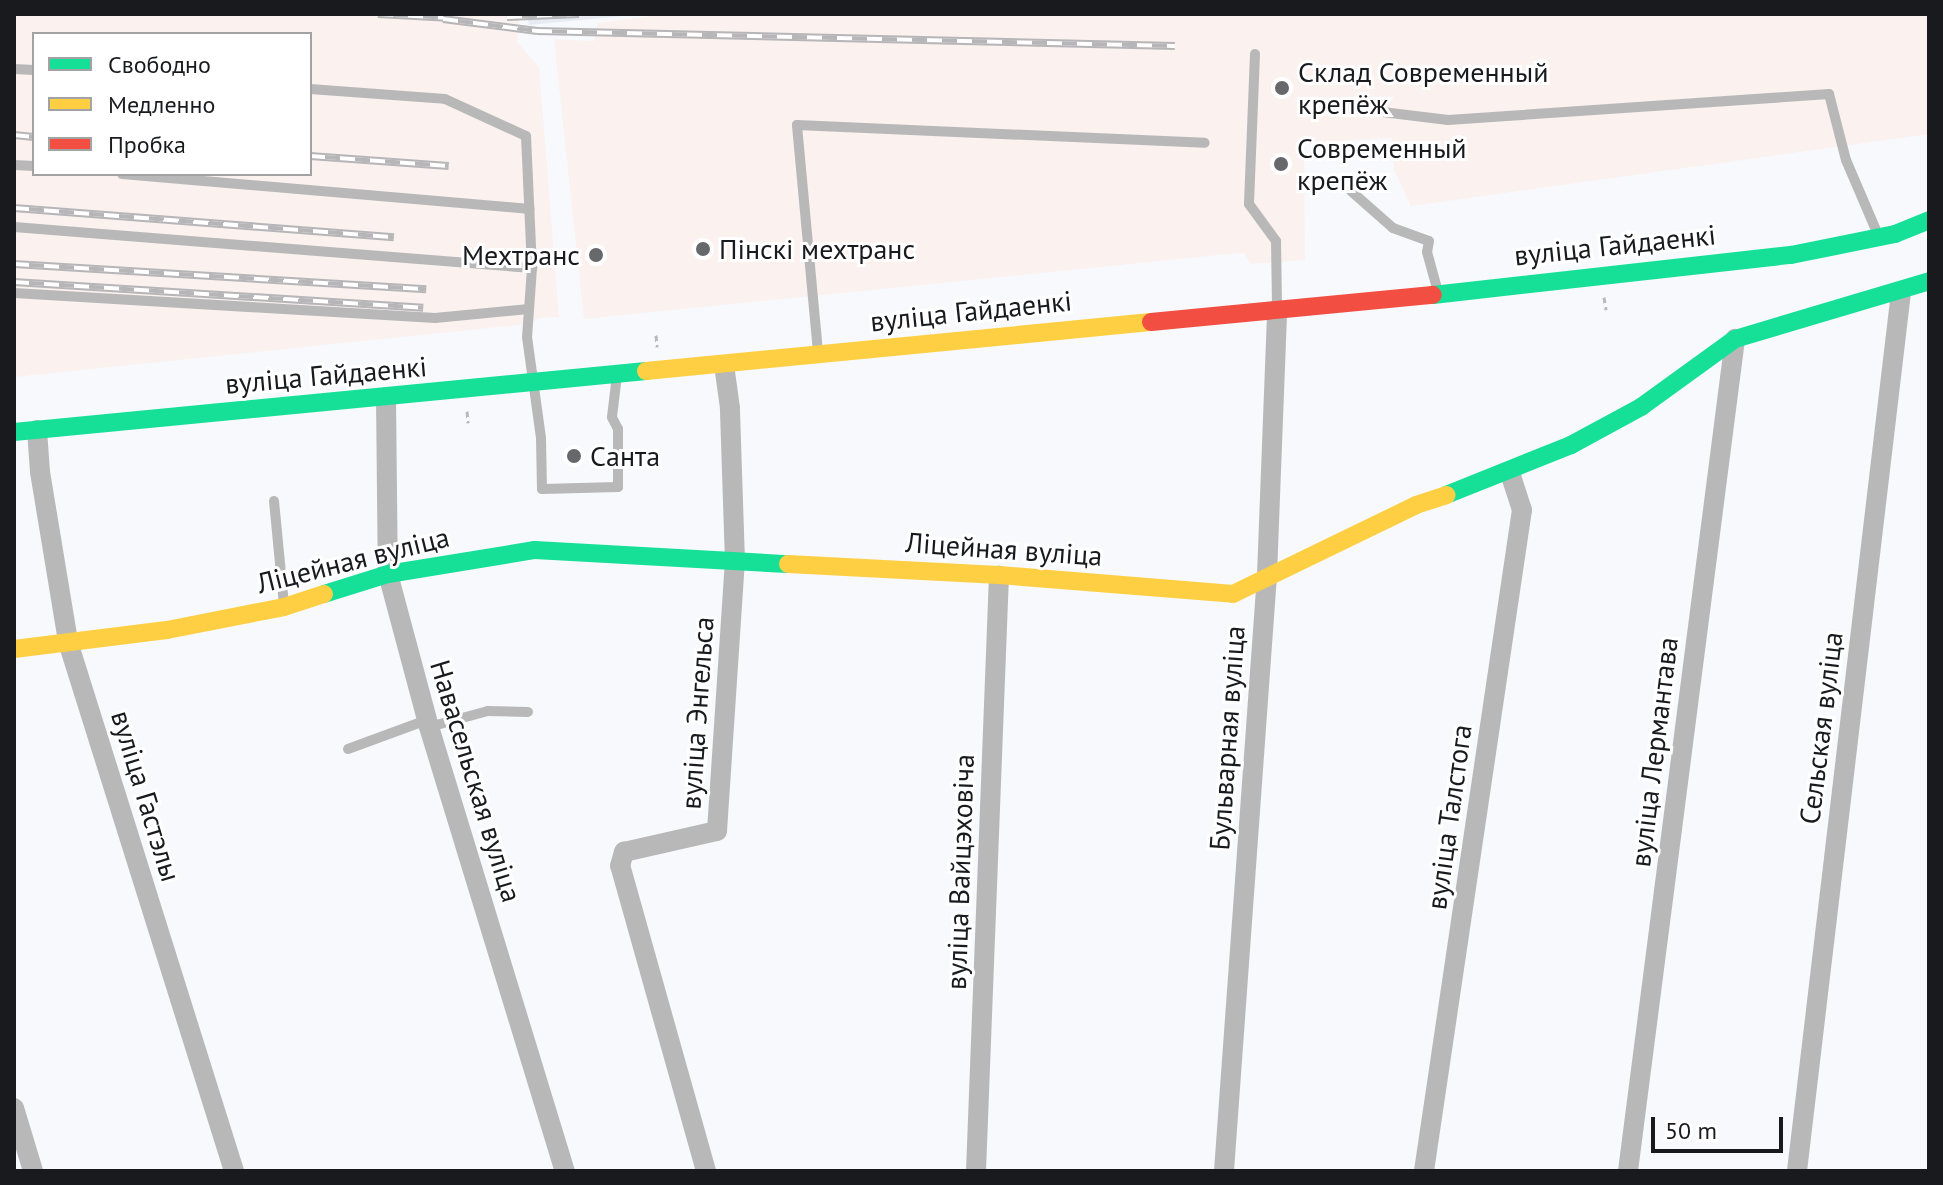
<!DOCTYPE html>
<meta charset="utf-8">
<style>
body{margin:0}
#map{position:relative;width:1943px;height:1185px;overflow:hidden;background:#f8f9fc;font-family:"PT Sans",sans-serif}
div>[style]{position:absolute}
.built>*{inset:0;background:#e8ebf4}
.industrial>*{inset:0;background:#fbf1ef}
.path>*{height:3px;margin-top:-1.5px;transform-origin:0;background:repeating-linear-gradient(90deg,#b9b8bb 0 6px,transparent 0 10px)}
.lane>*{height:10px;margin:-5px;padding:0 5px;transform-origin:5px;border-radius:5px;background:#b8b8b8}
.street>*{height:20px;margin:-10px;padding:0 10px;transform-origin:10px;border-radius:10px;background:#b8b8b8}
.fast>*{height:18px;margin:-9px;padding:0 9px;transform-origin:9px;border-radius:9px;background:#16e098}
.slow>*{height:18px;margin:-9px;padding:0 9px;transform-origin:9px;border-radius:9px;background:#ffcf43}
.jam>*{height:18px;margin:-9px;padding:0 9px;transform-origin:9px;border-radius:9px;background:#f24e42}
.rail>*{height:8px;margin-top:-4px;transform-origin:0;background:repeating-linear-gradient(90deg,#fff 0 15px,#b6b5b7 0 30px);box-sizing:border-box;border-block:2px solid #b6b5b7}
.dots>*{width:22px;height:22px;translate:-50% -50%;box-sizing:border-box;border:4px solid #fff;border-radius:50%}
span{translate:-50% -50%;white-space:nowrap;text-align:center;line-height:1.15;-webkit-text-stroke:6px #fff;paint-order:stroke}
.poi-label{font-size:28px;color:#191a1e}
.left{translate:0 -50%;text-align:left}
.right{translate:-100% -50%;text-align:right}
.street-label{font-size:28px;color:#191a1e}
.frame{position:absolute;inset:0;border:16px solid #191a1e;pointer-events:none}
.legend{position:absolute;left:32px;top:32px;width:280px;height:144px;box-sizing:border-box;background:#fff;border:2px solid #a3a3a5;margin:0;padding:10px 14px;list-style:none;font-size:24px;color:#191a1e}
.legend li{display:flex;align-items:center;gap:16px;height:40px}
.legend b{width:40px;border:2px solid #a3a3a5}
.scale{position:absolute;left:1651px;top:1117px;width:132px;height:36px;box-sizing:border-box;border:4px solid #191a1e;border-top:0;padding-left:10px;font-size:24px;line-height:28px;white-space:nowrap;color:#191a1e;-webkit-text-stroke:6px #fff;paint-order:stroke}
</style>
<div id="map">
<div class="built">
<div style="clip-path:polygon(527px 14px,643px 14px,529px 25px)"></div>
</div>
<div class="industrial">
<div style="clip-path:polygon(evenodd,14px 14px,519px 14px,517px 42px,539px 67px,559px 317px,539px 318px,528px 324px,14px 377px,14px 14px,34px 34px,310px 34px,310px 174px,34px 174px,34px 34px)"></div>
<div style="clip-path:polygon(668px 14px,1929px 14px,1929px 134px,1411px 206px,1394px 170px,1392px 138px,1304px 143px,1305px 260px,1250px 264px,1244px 253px,1228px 254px,584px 319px,554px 39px,594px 41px,598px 23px)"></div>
</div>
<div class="path">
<div style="left:1604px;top:297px;width:13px;rotate:81deg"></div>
<div style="left:656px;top:335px;width:12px;rotate:85deg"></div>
<div style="left:467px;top:411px;width:12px;rotate:85deg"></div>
</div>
<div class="lane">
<div style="left:1255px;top:54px;width:150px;rotate:92.3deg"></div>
<div style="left:1249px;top:204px;width:46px;rotate:53.9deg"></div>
<div style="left:1276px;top:241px;width:66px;rotate:89.1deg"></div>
<div style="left:14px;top:69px;width:20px;rotate:3deg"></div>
<div style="left:310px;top:89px;width:135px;rotate:4.2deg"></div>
<div style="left:445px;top:99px;width:89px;rotate:24.6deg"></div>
<div style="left:526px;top:136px;width:132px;rotate:87.4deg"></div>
<div style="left:532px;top:268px;width:69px;rotate:94.1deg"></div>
<div style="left:527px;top:337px;width:102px;rotate:82.1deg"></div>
<div style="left:541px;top:438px;width:51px;rotate:88.9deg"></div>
<div style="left:542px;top:489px;width:76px;rotate:-1.5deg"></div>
<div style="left:618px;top:487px;width:58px;rotate:-90deg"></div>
<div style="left:618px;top:429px;width:13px;rotate:-117deg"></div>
<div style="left:612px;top:417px;width:42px;rotate:-83.2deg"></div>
<div style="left:1333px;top:106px;width:116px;rotate:6.9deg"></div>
<div style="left:1448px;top:120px;width:382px;rotate:-3.9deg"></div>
<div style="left:1829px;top:94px;width:68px;rotate:75.6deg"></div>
<div style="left:1846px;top:160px;width:84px;rotate:66.8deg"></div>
<div style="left:14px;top:165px;width:20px;rotate:3deg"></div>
<div style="left:122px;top:174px;width:409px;rotate:4.9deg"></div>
<div style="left:1351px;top:191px;width:56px;rotate:41.4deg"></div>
<div style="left:1393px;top:228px;width:38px;rotate:20deg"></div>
<div style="left:1429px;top:241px;width:11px;rotate:100deg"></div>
<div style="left:1427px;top:252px;width:41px;rotate:74.6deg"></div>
<div style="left:14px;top:227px;width:520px;rotate:4.53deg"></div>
<div style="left:14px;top:293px;width:422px;rotate:3.4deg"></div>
<div style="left:435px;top:318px;width:94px;rotate:-5.5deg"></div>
<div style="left:818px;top:352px;width:228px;rotate:-95.3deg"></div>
<div style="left:797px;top:125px;width:408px;rotate:2.5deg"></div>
<div style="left:274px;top:501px;width:104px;rotate:84.5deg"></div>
<div style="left:429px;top:727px;width:61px;rotate:-15.2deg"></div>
<div style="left:488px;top:711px;width:40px;rotate:1.4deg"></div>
<div style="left:348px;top:749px;width:84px;rotate:-20.2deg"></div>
</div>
<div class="street">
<div style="left:386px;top:397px;width:177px;rotate:89.4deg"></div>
<div style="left:388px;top:574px;width:158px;rotate:75deg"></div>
<div style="left:429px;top:727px;width:464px;rotate:73deg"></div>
<div style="left:37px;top:430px;width:42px;rotate:85.9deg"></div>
<div style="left:40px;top:472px;width:172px;rotate:80.6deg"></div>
<div style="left:68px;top:642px;width:554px;rotate:72.58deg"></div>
<div style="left:14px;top:1108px;width:66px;rotate:73.2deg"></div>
<div style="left:706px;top:1171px;width:317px;rotate:-105.7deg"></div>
<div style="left:620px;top:866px;width:15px;rotate:-74deg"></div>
<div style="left:624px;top:852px;width:95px;rotate:-12.7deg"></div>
<div style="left:717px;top:831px;width:270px;rotate:-86.2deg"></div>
<div style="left:735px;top:562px;width:154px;rotate:-91.9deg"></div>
<div style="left:730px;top:408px;width:43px;rotate:-97.9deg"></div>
<div style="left:976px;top:1171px;width:596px;rotate:-87.79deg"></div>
<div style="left:1224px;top:1171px;width:598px;rotate:-85.87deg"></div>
<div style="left:1267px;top:575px;width:266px;rotate:-87.8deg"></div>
<div style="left:1424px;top:1171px;width:668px;rotate:-81.57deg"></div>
<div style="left:1522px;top:510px;width:40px;rotate:-108deg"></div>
<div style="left:1628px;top:1171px;width:839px;rotate:-82.67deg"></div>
<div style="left:1797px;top:1171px;width:885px;rotate:-83.25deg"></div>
</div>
<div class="fast">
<div style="left:1433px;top:295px;width:360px;rotate:-6.4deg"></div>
<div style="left:1791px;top:255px;width:106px;rotate:-11.4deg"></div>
<div style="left:1895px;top:234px;width:37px;rotate:-22deg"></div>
<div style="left:14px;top:432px;width:635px;rotate:-5.51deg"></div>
<div style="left:1446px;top:495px;width:135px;rotate:-21.8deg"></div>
<div style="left:1571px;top:445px;width:80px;rotate:-28.5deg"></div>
<div style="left:1641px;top:407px;width:116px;rotate:-35.9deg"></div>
<div style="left:1735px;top:339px;width:202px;rotate:-16.6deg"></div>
<div style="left:324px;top:594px;width:67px;rotate:-17.4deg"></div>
<div style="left:388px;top:574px;width:149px;rotate:-9.3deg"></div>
<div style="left:535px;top:550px;width:253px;rotate:3.2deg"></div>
</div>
<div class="slow">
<div style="left:646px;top:371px;width:507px;rotate:-5.54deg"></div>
<div style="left:788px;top:564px;width:211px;rotate:3deg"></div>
<div style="left:999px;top:575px;width:235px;rotate:4.6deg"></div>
<div style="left:1233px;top:594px;width:203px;rotate:-25.9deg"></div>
<div style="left:1416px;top:505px;width:32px;rotate:-18deg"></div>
<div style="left:14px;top:649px;width:154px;rotate:-7.1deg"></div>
<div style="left:167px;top:630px;width:119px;rotate:-11.1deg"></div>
<div style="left:284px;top:607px;width:42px;rotate:-18deg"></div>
</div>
<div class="jam">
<div style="left:1151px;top:322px;width:283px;rotate:-5.5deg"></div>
</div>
<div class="rail">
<div style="left:378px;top:14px;width:73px;rotate:3.1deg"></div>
<div style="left:507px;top:17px;width:72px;rotate:-2.4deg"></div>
<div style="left:443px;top:19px;width:95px;rotate:7.3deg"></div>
<div style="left:537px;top:31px;width:638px;rotate:1.35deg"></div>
<div style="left:14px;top:135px;width:20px;rotate:6deg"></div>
<div style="left:310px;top:156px;width:139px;rotate:4.1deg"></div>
<div style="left:14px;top:208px;width:381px;rotate:4.4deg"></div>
<div style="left:14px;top:264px;width:413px;rotate:3.5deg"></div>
<div style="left:14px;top:282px;width:410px;rotate:3.6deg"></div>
</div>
<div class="dots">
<div style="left:1282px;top:88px;background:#67686c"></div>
<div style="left:1281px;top:164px;background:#67686c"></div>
<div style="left:703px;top:249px;background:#67686c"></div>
<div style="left:596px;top:255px;background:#67686c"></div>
<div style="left:574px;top:456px;background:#67686c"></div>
</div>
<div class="poi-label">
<span class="left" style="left:1298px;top:88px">Склад Современный<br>крепёж</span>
<span class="left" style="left:1297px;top:164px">Современный<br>крепёж</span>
<span class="left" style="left:719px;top:249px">Пінскі мехтранс</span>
<span class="right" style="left:580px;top:255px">Мехтранс</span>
<span class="left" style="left:590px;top:456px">Санта</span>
</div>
<div class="street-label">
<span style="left:1615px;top:245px;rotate:-6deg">вуліца Гайдаенкі</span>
<span style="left:971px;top:311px;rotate:-6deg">вуліца Гайдаенкі</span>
<span style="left:326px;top:375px;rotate:-5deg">вуліца Гайдаенкі</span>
<span style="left:1004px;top:549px;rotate:4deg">Ліцейная вуліца</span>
<span style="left:353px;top:560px;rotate:-14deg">Ліцейная вуліца</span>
<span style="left:697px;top:713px;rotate:-86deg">вуліца Энгельса</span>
<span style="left:1821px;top:728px;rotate:-83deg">Сельская вуліца</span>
<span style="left:1227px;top:738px;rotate:-86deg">Бульварная вуліца</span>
<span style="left:1654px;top:752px;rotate:-83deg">вуліца Лермантава</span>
<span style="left:476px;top:781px;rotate:73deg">Навасельская вуліца</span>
<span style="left:146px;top:796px;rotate:73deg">вуліца Гастэлы</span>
<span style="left:1449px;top:817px;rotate:-82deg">вуліца Талстога</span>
<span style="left:960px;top:872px;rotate:-88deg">вуліца Вайцэховіча</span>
</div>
<div class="frame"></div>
<ul class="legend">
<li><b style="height:10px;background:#16e098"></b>Свободно</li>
<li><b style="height:10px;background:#ffcf43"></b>Медленно</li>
<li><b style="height:10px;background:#f24e42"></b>Пробка</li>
</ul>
<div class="scale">50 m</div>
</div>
